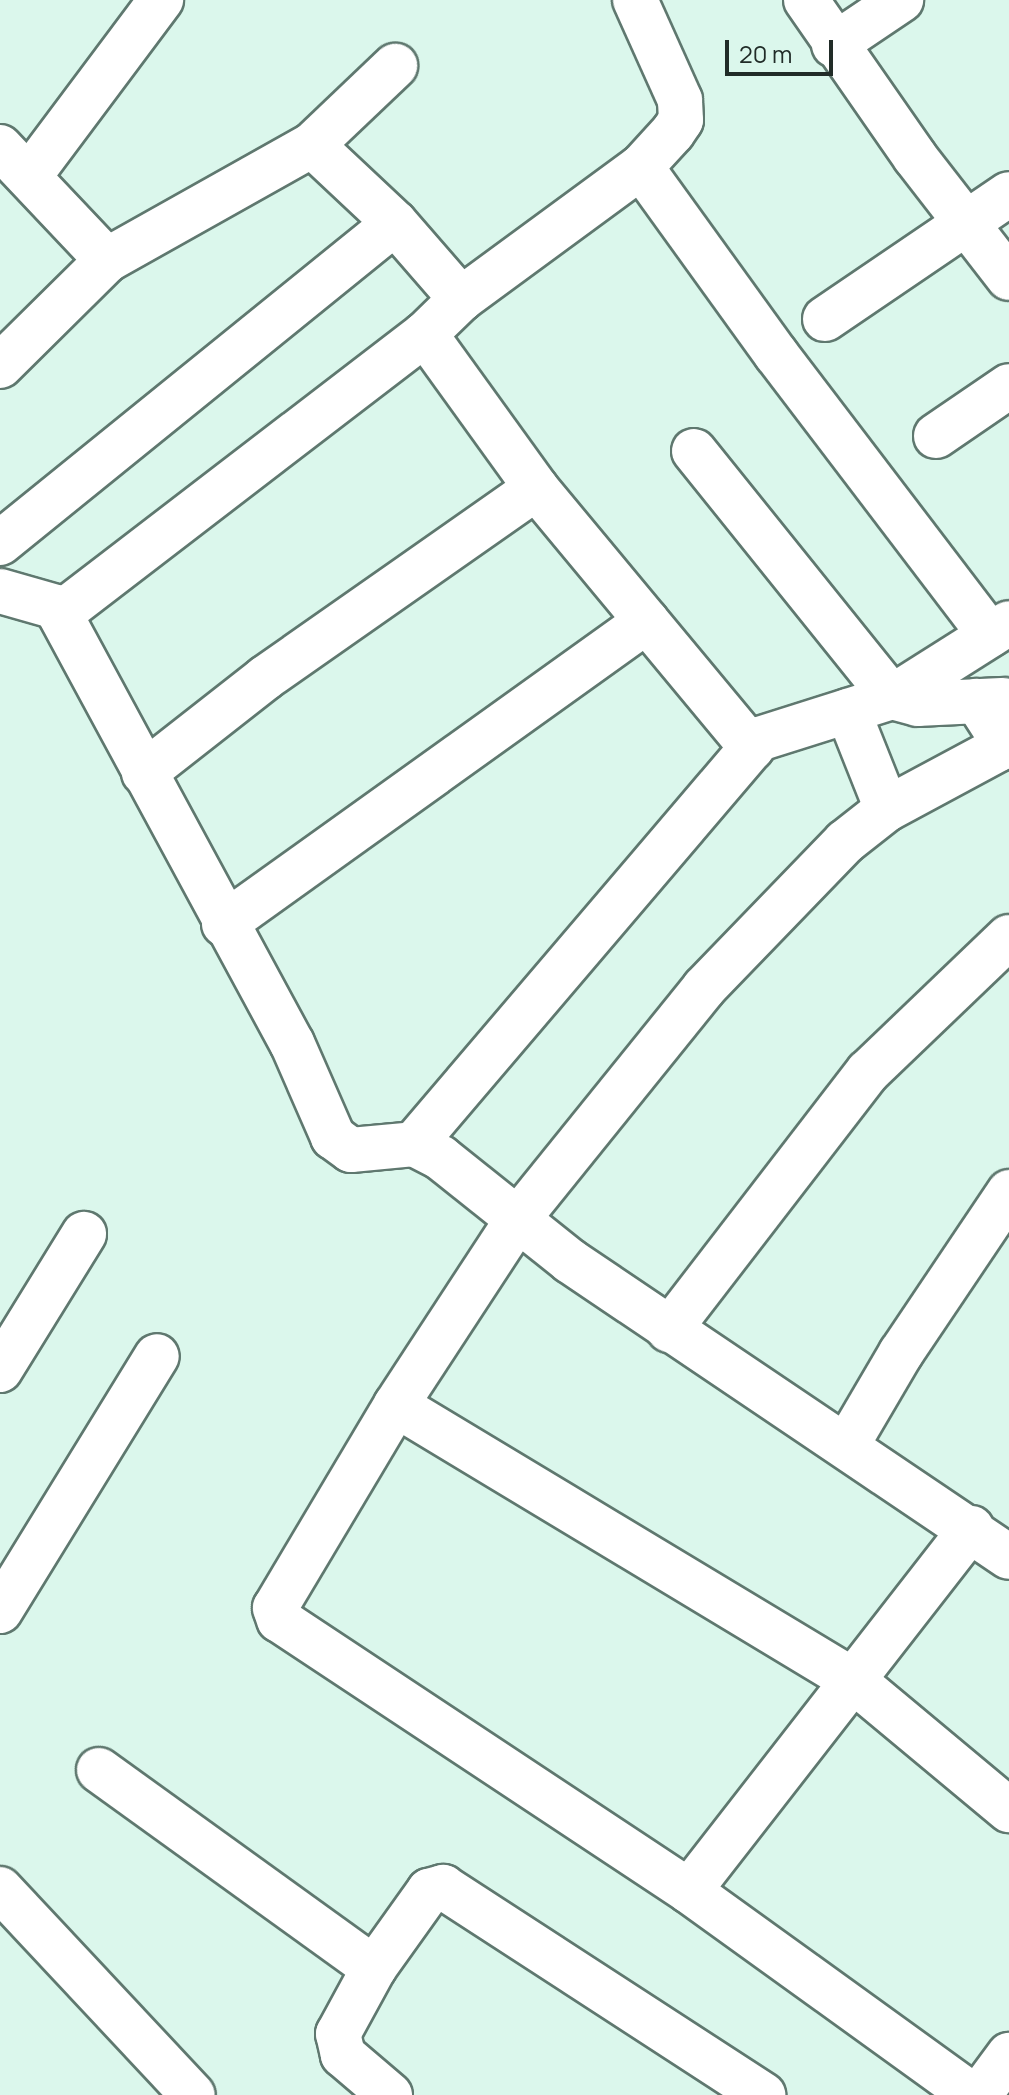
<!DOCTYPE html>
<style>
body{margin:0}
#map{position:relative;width:1009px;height:2095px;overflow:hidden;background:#dbf7ec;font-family:Manrope,sans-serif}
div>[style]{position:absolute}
.roads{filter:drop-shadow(2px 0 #5f786f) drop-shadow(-2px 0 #5f786f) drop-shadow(0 2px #5f786f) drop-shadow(0 -2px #5f786f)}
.minor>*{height:44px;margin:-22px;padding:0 22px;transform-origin:22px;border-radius:22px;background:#fff}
span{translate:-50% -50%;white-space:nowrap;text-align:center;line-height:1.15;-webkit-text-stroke:8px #dbf7ec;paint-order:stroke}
.scale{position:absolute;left:725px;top:40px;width:108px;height:36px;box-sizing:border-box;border:4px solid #212c28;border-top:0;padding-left:10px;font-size:24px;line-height:28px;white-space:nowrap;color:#212c28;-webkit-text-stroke:6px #dbf7ec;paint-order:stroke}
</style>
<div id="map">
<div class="roads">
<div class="minor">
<div style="left:806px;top:0;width:191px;rotate:55.2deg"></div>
<div style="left:915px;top:157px;width:153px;rotate:52.2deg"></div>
<div style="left:834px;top:45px;width:81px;rotate:-33.9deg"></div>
<div style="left:312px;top:145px;width:114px;rotate:43.2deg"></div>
<div style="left:395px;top:223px;width:101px;rotate:49deg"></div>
<div style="left:0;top:147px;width:156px;rotate:46.6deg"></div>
<div style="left:641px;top:167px;width:231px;rotate:54.2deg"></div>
<div style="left:776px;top:354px;width:353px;rotate:52.7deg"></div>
<div style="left:30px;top:175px;width:219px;rotate:-53.2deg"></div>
<div style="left:825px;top:319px;width:222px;rotate:-34.2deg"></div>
<div style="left:425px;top:334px;width:190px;rotate:54.2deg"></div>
<div style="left:536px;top:488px;width:338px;rotate:50.3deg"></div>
<div style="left:0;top:366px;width:151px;rotate:-44.7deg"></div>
<div style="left:107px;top:260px;width:235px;rotate:-29.3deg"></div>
<div style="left:312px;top:145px;width:115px;rotate:-43.6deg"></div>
<div style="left:936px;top:436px;width:88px;rotate:-34.4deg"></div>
<div style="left:694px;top:451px;width:316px;rotate:51.2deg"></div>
<div style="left:892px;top:697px;width:27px;rotate:15deg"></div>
<div style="left:918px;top:704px;width:86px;rotate:-2.7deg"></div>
<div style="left:0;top:543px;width:508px;rotate:-39.01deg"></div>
<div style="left:0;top:591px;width:58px;rotate:15.9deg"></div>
<div style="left:56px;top:607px;width:496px;rotate:61.6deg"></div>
<div style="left:292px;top:1043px;width:103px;rotate:66.4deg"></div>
<div style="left:333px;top:1137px;width:22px;rotate:36deg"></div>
<div style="left:351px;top:1150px;width:63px;rotate:-5.4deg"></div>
<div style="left:414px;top:1144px;width:30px;rotate:27deg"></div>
<div style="left:441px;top:1158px;width:165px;rotate:38.6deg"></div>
<div style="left:570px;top:1261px;width:529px;rotate:33.99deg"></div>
<div style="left:60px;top:614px;width:460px;rotate:-37.5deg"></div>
<div style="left:425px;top:334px;width:50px;rotate:-44.2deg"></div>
<div style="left:461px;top:299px;width:223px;rotate:-36.3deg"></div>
<div style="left:641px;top:167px;width:47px;rotate:-47.6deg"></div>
<div style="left:673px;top:132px;width:14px;rotate:-56deg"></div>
<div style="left:681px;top:120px;width:20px;rotate:-93deg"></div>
<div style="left:680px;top:100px;width:110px;rotate:-114.2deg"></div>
<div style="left:848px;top:711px;width:105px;rotate:68.3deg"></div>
<div style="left:144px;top:773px;width:154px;rotate:-38.1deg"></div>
<div style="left:265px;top:678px;width:331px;rotate:-35deg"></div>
<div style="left:224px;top:924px;width:520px;rotate:-35.61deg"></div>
<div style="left:414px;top:1144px;width:532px;rotate:-49.57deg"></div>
<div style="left:759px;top:739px;width:139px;rotate:-17.5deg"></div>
<div style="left:892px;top:697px;width:138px;rotate:-32.3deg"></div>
<div style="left:669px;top:1330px;width:326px;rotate:-52.4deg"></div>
<div style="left:868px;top:1072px;width:195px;rotate:-43.8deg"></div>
<div style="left:0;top:1370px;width:160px;rotate:-58.3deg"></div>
<div style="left:396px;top:1405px;width:535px;rotate:31.07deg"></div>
<div style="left:854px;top:1681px;width:202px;rotate:39.8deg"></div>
<div style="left:847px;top:1445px;width:107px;rotate:-59.6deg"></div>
<div style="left:901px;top:1353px;width:194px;rotate:-56.1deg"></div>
<div style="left:0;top:1611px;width:299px;rotate:-58.4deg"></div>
<div style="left:99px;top:1770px;width:339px;rotate:35.8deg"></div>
<div style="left:0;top:1889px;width:282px;rotate:46.9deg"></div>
<div style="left:689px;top:1891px;width:460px;rotate:-52.1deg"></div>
<div style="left:390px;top:2095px;width:62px;rotate:-139.6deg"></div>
<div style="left:343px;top:2055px;width:22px;rotate:-103deg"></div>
<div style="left:338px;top:2034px;width:75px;rotate:-61.4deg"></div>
<div style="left:374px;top:1968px;width:95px;rotate:-54.5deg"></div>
<div style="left:429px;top:1891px;width:15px;rotate:-16deg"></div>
<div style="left:443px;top:1887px;width:382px;rotate:33deg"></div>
<div style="left:972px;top:2095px;width:349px;rotate:-144.2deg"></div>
<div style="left:689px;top:1891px;width:491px;rotate:-146.5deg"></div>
<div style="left:279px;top:1620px;width:13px;rotate:-108deg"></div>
<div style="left:275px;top:1608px;width:236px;rotate:-59.2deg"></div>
<div style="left:396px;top:1405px;width:221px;rotate:-56.8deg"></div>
<div style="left:517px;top:1220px;width:298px;rotate:-51.1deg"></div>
<div style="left:704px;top:988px;width:203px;rotate:-46deg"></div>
<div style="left:845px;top:842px;width:53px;rotate:-38.2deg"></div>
<div style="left:887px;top:809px;width:127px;rotate:-28.2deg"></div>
<div style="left:999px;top:749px;width:12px;rotate:-85deg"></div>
<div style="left:1000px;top:737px;width:43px;rotate:-122.6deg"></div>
<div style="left:973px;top:2095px;width:11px;rotate:-27deg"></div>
<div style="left:983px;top:2090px;width:44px;rotate:-53.4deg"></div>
</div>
</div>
<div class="scale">20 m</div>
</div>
